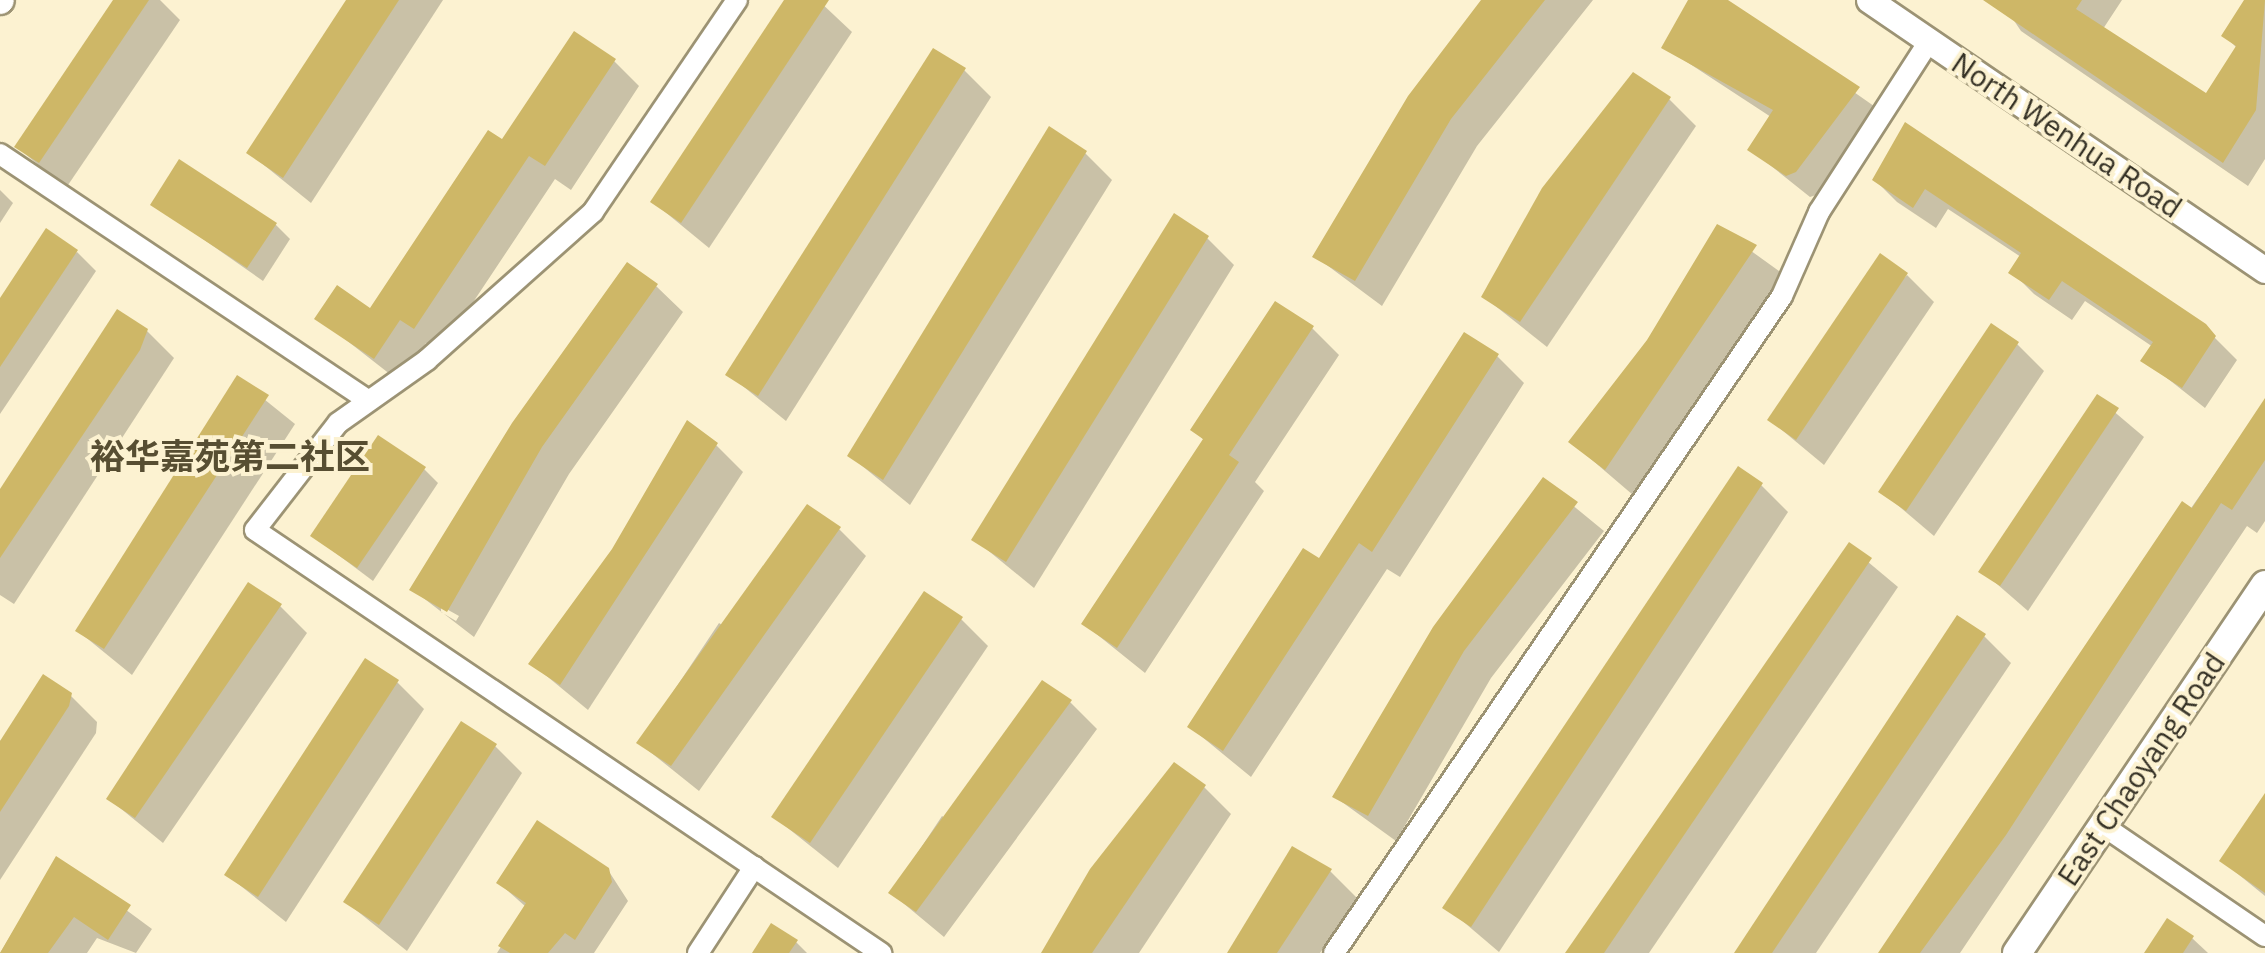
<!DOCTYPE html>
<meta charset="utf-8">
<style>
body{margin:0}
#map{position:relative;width:2265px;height:953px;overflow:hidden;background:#fcf2d1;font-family:"IBM Plex Sans","Noto Sans SC",sans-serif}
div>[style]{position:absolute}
.shadow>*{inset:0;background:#0003}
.building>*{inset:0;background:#ceb767}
.roads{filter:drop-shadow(2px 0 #9c9374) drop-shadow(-2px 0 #9c9374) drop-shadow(0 2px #9c9374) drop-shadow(0 -2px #9c9374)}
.minor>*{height:20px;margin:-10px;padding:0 10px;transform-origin:10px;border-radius:10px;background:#fff}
.tertiary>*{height:25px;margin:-12.5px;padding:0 12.5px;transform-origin:12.5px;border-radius:12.5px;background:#fff}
.secondary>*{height:28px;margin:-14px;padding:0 14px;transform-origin:14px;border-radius:14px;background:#fff}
span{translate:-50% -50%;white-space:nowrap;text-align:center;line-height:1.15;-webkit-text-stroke:8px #fcf2d1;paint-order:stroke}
.street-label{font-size:30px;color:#363226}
.quarter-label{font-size:35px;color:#574e32;font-weight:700}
</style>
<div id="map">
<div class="shadow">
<div style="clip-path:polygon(116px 0,160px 0,180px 20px,66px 188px,17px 147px)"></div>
<div style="clip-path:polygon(349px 0,443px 0,311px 203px,249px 153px)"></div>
<div style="clip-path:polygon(787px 0,818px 0,852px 32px,709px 248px,653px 202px)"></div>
<div style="clip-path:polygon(1484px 0,1593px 0,1477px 146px,1382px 306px,1316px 257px)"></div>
<div style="clip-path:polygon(1692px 0,1723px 0,1881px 111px,1819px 194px,1810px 197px,1750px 149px,1771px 117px,1664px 47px)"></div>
<div style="clip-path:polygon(2000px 0,2122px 0,2103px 29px,2206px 97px,2237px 48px,2224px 35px,2247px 0,2265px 0,2265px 159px,2248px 186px,2021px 31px)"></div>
<div style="clip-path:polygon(614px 61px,639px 86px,571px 190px,555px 179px,440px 352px,426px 343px,400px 382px,318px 318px,371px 311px,503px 143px)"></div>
<div style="clip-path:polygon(964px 70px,991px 97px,786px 421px,728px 374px)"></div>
<div style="clip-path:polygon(1669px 99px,1696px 126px,1547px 347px,1484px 297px)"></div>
<div style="clip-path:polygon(1906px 125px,2215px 338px,2237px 360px,2205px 408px,2144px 360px,2153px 347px,2085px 301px,2072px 320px,2034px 294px,2012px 272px,2021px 257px,1948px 209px,1936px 228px,1897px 202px,1875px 180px)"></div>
<div style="clip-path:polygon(1085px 153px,1112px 180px,910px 505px,850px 456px)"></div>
<div style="clip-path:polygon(0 190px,13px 203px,0 223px)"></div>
<div style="clip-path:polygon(153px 204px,276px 225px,290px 239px,263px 281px)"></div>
<div style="clip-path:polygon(1718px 227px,1783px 274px,1633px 495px,1571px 442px,1649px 341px)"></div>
<div style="clip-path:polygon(1207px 238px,1234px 265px,1034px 588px,974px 539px)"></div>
<div style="clip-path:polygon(77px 252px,96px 271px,0 414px,0 302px)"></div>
<div style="clip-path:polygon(1907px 275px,1934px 302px,1824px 465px,1770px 420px)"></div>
<div style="clip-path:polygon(evenodd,656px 286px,683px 312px,569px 474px,474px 637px,413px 590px,656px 286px,441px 606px,459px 616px,456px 621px,441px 612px,441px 606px)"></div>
<div style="clip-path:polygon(1312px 328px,1339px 355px,1255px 482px,1264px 491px,1145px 673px,1084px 624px,1205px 441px,1193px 430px)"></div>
<div style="clip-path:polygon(147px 331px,174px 358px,14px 604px,0 595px,0 494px)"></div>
<div style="clip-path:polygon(2017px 344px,2044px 371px,1934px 536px,1881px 491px)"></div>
<div style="clip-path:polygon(1497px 356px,1524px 383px,1400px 577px,1387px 569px,1251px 777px,1190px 727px)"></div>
<div style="clip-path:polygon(238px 378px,295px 424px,132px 675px,78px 631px)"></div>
<div style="clip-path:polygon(2098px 398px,2144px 437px,2028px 611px,1982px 571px)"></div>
<div style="clip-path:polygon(2265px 402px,2265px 521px,2257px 533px,2247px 526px,1960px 953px,1881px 953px)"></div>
<div style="clip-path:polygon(716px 445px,743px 472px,588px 710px,532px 664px)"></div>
<div style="clip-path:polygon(424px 469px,438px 483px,373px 581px,313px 536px)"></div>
<div style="clip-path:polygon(1543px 481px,1604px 531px,1491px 678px,1396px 841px,1335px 797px)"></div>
<div style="clip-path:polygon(1761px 485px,1788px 512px,1499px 952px,1446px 907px)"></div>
<div style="clip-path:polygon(839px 529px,866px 556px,699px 791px,639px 743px,719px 623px,727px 628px)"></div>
<div style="clip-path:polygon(1849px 546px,1898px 587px,1649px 953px,1568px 953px)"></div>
<div style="clip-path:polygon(280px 606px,307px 633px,163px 843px,109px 799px)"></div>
<div style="clip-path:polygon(961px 619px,988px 646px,838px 868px,774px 817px)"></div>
<div style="clip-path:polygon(1984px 636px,2011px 663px,1816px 953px,1735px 953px)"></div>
<div style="clip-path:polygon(397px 682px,424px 709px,286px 922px,227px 875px)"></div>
<div style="clip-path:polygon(70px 695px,97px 722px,96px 733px,0 880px,0 741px)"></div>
<div style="clip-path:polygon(1070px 702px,1097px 729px,944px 937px,891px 893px,942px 816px,950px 821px)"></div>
<div style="clip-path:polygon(495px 746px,522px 773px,407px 951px,346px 902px)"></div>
<div style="clip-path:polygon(1204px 787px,1231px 814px,1139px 953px,1043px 953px)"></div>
<div style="clip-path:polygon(2265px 797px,2265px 896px,2222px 861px)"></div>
<div style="clip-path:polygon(57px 859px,152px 929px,136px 953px,97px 938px,87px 953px,0 953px)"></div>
<div style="clip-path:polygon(608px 870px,628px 901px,594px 953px,497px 953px,526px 907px,499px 883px)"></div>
<div style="clip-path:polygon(1330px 871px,1357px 898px,1320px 953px,1230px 953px)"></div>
<div style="clip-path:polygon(2192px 938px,2208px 953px,2147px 953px)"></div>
<div style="clip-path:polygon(796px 942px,807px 953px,755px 953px)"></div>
</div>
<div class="building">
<div style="clip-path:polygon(113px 0,149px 0,39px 163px,14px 147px)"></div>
<div style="clip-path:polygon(346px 0,399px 0,283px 178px,246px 153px)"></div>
<div style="clip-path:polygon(784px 0,829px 0,681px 223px,650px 202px)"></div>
<div style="clip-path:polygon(1481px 0,1545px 0,1451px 119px,1355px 281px,1312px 257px,1408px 96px)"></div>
<div style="clip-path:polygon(1688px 0,1728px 0,1860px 87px,1796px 172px,1786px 176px,1747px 150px,1773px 110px,1661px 48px)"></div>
<div style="clip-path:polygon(1983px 0,2082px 0,2076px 9px,2206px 93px,2236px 46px,2221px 36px,2244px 0,2265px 0,2256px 110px,2223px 163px)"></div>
<div style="clip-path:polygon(574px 31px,616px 59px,545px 166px,529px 156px,414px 329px,400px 320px,374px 359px,314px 319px,337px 285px,370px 308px,488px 130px,502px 139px)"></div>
<div style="clip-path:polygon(933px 48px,966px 68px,758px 396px,725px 375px)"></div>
<div style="clip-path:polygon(1633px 72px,1671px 97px,1520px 322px,1481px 297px,1542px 188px)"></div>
<div style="clip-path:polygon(1905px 122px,2206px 324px,2216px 336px,2182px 388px,2140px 361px,2153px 342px,2062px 281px,2049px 300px,2008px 273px,2021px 253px,1925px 189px,1913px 208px,1872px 180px)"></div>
<div style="clip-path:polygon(1049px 126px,1087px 151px,883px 480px,847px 456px)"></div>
<div style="clip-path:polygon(179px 159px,277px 223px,247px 268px,150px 205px)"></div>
<div style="clip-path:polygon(1174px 213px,1209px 236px,1006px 562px,971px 540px)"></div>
<div style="clip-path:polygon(1717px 224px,1757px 245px,1605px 470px,1568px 442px,1647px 340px)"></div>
<div style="clip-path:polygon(46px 228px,78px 250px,0 367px,0 298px)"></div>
<div style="clip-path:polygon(1880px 253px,1908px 273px,1796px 440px,1767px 420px)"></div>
<div style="clip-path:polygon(627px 262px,658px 284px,542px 447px,447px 612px,409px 590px,512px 423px)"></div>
<div style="clip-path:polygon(1275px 301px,1314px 326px,1229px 455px,1239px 462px,1117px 648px,1081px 624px,1203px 439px,1190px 430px)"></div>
<div style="clip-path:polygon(117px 309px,148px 329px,140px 350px,0 558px,0 489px)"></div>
<div style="clip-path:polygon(1991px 323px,2019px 342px,1906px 511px,1878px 492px)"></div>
<div style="clip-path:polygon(1464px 332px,1499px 354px,1372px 552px,1359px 543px,1223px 751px,1187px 727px,1303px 548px,1319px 558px)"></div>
<div style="clip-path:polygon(237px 375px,269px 395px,104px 649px,75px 631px)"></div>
<div style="clip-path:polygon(2097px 394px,2119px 408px,2000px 586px,1978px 572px)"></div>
<div style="clip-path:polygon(2265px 398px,2265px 460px,2232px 510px,2221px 503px,2006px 835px,1920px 953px,1878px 953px,2182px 501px,2192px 508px)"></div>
<div style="clip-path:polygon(687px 420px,718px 443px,560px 685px,528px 664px,612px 549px)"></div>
<div style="clip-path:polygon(378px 435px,426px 467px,357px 568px,310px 536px)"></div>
<div style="clip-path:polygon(1738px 466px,1763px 483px,1471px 927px,1442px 908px)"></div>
<div style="clip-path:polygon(1543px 477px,1578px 502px,1464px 651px,1368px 816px,1332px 797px,1433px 627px)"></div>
<div style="clip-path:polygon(807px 504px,841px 527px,671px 766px,636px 743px)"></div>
<div style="clip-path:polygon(1849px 542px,1872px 558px,1604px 953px,1565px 953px)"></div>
<div style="clip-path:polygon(248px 582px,282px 604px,135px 818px,106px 799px)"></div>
<div style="clip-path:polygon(924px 591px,963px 617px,810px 843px,771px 817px)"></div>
<div style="clip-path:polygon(1957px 615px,1986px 634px,1772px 953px,1734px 953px)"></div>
<div style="clip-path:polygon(365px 658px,399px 680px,258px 897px,224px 875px)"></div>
<div style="clip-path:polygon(43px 674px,72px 693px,69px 706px,0 812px,0 741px)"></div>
<div style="clip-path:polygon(1042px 680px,1072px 700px,916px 912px,888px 893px)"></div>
<div style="clip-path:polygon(461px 721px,497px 744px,379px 925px,343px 902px)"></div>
<div style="clip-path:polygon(1174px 762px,1206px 785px,1092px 953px,1041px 953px,1090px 869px)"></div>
<div style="clip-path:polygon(2265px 793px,2265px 893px,2219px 861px)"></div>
<div style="clip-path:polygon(537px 820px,609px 868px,612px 882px,575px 940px,565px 933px,548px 953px,510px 953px,498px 946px,526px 903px,496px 883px)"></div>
<div style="clip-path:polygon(1292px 846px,1332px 869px,1277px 953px,1227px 953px)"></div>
<div style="clip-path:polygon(56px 856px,131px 905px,108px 940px,74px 917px,48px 953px,0 953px)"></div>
<div style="clip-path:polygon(2167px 918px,2194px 936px,2183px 953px,2144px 953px)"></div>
<div style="clip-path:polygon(771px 923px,798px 940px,789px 953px,752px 953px)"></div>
</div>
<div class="roads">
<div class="minor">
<div style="left:737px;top:0;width:256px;rotate:124.2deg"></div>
<div style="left:593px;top:212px;width:222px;rotate:138.3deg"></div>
<div style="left:427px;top:360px;width:109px;rotate:144.7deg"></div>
<div style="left:338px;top:423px;width:135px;rotate:127.8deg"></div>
<div style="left:255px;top:530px;width:756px;rotate:34.05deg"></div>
<div style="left:0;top:154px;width:439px;rotate:33.8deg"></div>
<div style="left:2102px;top:825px;width:197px;rotate:34.3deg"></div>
<div style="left:698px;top:953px;width:103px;rotate:-56.9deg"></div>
<div style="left:1334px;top:953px;width:795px;rotate:-55.71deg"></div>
<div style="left:1782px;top:296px;width:92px;rotate:-66.2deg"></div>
<div style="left:1819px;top:212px;width:203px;rotate:-57.2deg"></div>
</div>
<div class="tertiary">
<div style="left:1869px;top:0;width:479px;rotate:34.3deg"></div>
<div style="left:0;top:1px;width:1px;rotate:-45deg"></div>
</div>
<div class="secondary">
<div style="left:2017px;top:953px;width:444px;rotate:-56deg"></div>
</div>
</div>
<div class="street-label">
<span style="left:2067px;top:135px;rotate:34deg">North Wenhua Road</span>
<span style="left:2141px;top:769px;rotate:-56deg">East Chaoyang Road</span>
</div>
<div class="quarter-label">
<span style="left:230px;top:456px">裕华嘉苑第二社区</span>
</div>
</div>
